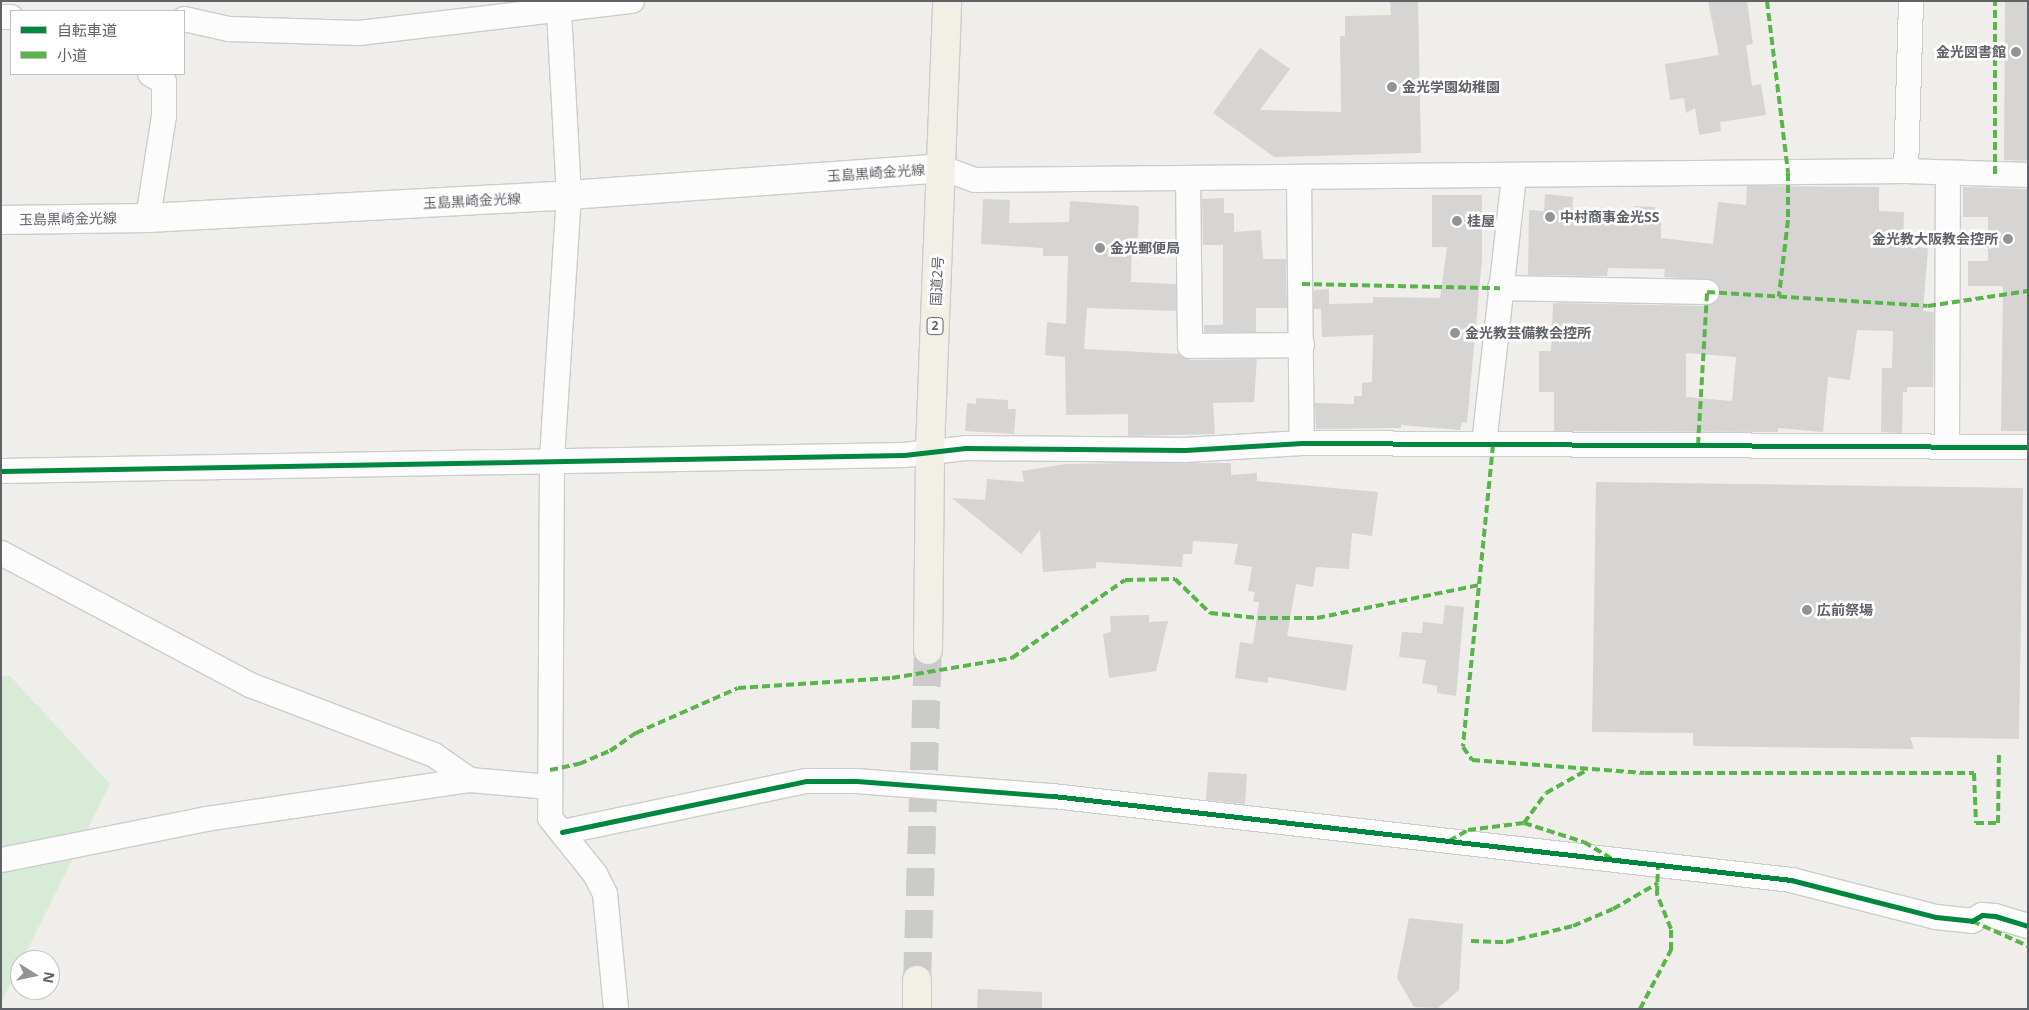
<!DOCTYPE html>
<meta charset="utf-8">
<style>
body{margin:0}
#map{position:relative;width:2029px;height:1010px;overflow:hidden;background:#efeeea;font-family:"Noto Sans","Noto Sans JP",sans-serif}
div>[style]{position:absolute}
.green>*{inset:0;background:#d8ebd6}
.building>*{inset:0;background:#d6d5d3}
.trunk-tunnel>*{height:28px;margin-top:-14px;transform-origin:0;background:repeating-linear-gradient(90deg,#cbcbca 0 28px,transparent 0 42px)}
.roads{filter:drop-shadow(1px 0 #cbcccc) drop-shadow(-1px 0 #cbcccc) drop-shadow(0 1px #cbcccc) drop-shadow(0 -1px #cbcccc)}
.minor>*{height:24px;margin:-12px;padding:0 12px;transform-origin:12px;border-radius:12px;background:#fdfcfc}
.secondary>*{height:28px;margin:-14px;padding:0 14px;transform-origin:14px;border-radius:14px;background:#fdfcfc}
.trunk>*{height:28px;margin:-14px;padding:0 14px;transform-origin:14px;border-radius:14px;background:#f2f0e6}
.quiet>*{height:4px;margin-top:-2px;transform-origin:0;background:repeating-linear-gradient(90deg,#58b549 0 8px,transparent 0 12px)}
.cycleway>*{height:5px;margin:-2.5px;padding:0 2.5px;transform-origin:2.5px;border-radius:2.5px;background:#00873e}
.dots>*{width:14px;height:14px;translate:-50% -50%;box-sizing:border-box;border:2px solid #fff;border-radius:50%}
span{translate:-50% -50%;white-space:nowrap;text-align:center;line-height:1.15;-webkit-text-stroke:5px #fff;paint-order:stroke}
.shield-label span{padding:1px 4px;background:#fff;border:1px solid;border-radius:4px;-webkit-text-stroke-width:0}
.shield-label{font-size:12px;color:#5f6368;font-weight:700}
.poi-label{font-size:14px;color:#5f6368;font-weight:700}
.right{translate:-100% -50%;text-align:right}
.left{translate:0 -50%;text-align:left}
.street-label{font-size:14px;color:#5f6368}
.frame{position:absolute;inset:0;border:2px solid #5f6368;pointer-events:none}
.legend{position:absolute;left:10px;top:10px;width:175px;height:65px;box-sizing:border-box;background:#fff;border:1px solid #bfc1c3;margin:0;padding:6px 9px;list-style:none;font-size:15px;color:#5f6368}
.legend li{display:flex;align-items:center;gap:10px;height:25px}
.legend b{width:25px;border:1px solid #bfc1c3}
.north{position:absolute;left:10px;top:950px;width:50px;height:50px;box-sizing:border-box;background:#fff;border:1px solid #bfc1c3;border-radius:50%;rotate:100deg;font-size:14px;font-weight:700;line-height:20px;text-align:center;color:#5f6368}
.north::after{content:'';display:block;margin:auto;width:18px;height:22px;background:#919496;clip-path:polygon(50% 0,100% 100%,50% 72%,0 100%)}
</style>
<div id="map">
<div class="green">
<div style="clip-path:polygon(1px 676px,10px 676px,110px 784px,1px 1003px)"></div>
</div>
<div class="building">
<div style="clip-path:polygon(1390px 1px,1418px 1px,1421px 153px,1274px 157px,1213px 113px,1260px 48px,1290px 69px,1260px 110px,1341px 112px,1340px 36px,1345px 36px,1345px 16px,1391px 15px)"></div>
<div style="clip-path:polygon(1708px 1px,1747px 1px,1753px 44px,1746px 45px,1752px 86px,1761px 84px,1766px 115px,1720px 122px,1721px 131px,1699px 135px,1695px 108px,1686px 113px,1684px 98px,1670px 100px,1665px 64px,1719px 55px)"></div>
<div style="clip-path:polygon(2005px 1px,2028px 1px,2028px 161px,2004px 160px)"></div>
<div style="clip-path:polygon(evenodd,1747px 186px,1879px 187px,1879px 211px,1904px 212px,1903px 246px,1928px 248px,1923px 311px,1934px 312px,1933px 387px,1907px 387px,1907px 392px,1903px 392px,1902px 433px,1881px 432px,1882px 368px,1892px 368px,1893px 331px,1857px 330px,1850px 380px,1828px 377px,1823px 432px,1778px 428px,1778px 432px,1554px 431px,1554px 392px,1539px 392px,1539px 351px,1551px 351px,1553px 303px,1707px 306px,1718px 299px,1721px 292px,1714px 280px,1664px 277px,1665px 269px,1608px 268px,1607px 276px,1528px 275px,1529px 210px,1544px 211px,1545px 194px,1573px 197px,1572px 215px,1626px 217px,1627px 211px,1634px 211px,1634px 206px,1655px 207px,1655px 220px,1661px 220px,1661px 238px,1713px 244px,1718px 202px,1746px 205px,1747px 186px,1686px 353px,1736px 357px,1732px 401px,1686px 397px,1686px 353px)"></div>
<div style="clip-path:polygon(1963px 187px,2028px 189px,2028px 431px,2001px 431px,2003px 286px,1968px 286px,1968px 261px,1988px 261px,1988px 217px,1963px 217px)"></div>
<div style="clip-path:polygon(1432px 195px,1482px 195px,1482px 259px,1467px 423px,1462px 422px,1460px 430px,1401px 425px,1401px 428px,1316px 429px,1315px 403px,1354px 404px,1354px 396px,1362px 396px,1362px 383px,1372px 382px,1373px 335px,1322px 337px,1321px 309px,1314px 309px,1314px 290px,1329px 289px,1329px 304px,1373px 303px,1373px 297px,1440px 298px,1447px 247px,1432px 247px)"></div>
<div style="clip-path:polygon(1224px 198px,1224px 213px,1234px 213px,1234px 232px,1261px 230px,1263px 259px,1286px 259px,1287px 308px,1256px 308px,1256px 332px,1204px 332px,1204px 325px,1223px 325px,1223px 245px,1203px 245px,1202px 199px)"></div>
<div style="clip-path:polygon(983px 199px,1010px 200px,1009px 223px,1069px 222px,1070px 201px,1139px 206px,1138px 238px,1132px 238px,1131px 282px,1176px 284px,1176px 311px,1087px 308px,1084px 349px,1179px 354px,1190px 360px,1257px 359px,1254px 402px,1213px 403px,1215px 434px,1128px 436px,1128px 414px,1066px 415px,1065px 357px,1045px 355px,1047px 322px,1066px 324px,1068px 256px,1043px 256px,1043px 248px,981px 244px)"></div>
<div style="clip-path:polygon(976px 398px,1008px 400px,1008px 409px,1016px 409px,1014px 434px,965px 431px,967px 403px,976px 404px)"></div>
<div style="clip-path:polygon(1128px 463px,1231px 463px,1231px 475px,1257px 473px,1257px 481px,1378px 492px,1372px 536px,1352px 533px,1349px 569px,1316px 567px,1313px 587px,1296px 584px,1287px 636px,1353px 645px,1346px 691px,1268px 677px,1268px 683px,1235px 678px,1240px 642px,1253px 644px,1259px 602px,1253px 602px,1255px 592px,1248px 591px,1252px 567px,1234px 564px,1238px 544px,1193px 541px,1192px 554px,1183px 554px,1182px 567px,1096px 562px,1096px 568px,1043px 572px,1040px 530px,1021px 554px,952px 498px,985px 500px,987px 479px,1024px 482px,1022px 471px,1066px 464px)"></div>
<div style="clip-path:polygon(1596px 482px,2023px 488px,2019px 739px,1910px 737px,1914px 749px,1693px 746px,1693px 733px,1592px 732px)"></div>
<div style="clip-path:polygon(1445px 605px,1464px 607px,1456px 696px,1437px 693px,1437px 686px,1422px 683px,1426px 660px,1399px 657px,1402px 632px,1422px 633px,1423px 622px,1443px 624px)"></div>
<div style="clip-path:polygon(1149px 615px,1149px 622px,1168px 621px,1156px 671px,1109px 678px,1103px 634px,1111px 632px,1110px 616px)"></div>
<div style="clip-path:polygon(1208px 772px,1247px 774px,1245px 804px,1206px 800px)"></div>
<div style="clip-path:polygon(1409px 918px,1463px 924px,1459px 990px,1438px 1008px,1414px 1007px,1397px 978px)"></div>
<div style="clip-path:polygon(978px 989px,1042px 992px,1042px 1009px,977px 1009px)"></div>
</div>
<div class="trunk-tunnel">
<div style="left:917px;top:980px;width:330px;rotate:-88.1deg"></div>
</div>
<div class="roads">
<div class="minor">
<div style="left:559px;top:11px;width:184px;rotate:86.9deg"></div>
<div style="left:569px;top:195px;width:266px;rotate:93.7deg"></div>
<div style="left:552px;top:460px;width:358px;rotate:90.3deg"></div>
<div style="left:550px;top:818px;width:72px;rotate:51.2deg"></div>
<div style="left:595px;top:874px;width:22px;rotate:63deg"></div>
<div style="left:605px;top:894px;width:116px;rotate:84.5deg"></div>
<div style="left:1px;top:17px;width:10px"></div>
<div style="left:184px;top:19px;width:46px;rotate:12.5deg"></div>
<div style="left:229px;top:29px;width:130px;rotate:1.8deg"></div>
<div style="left:359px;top:33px;width:275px;rotate:-6.7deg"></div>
<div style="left:942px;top:168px;width:35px;rotate:20deg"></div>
<div style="left:975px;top:180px;width:931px;rotate:-0.55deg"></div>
<div style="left:1906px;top:171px;width:122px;rotate:1.9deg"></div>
<div style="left:1906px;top:171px;width:170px;rotate:-88.3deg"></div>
<div style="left:1188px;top:178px;width:168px;rotate:89.3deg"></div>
<div style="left:1190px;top:346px;width:112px;rotate:-0.5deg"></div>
<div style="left:1299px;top:178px;width:265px;rotate:89.4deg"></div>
<div style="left:148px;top:218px;width:103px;rotate:-81.1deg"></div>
<div style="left:164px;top:116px;width:34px;rotate:-90deg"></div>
<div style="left:164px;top:82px;width:16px;rotate:-150deg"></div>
<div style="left:1500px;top:288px;width:207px;rotate:1.1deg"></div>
<div style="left:1484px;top:444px;width:270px;rotate:-83.6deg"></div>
<div style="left:1947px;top:446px;width:273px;rotate:-89.8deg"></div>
<div style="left:1px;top:471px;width:903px;rotate:-1.02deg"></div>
<div style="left:904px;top:455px;width:62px;rotate:-6.4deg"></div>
<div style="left:966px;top:448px;width:219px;rotate:0.5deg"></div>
<div style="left:1185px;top:450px;width:117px;rotate:-3.4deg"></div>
<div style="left:1302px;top:443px;width:726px;rotate:0.32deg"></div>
<div style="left:1px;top:553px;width:282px;rotate:27.9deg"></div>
<div style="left:250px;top:685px;width:197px;rotate:20.8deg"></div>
<div style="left:434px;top:755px;width:44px;rotate:34.8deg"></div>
<div style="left:562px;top:832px;width:249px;rotate:-11.8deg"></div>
<div style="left:806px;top:781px;width:50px"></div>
<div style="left:856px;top:781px;width:198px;rotate:4.4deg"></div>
<div style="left:1053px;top:796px;width:743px;rotate:6.49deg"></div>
<div style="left:1791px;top:880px;width:150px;rotate:14.3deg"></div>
<div style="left:1936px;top:917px;width:36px;rotate:6deg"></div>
<div style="left:1972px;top:921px;width:12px;rotate:-31deg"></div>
<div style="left:1982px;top:915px;width:13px;rotate:4deg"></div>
<div style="left:1995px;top:916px;width:34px;rotate:17deg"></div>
<div style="left:1px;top:860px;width:209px;rotate:-11.3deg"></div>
<div style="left:206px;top:819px;width:267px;rotate:-8.4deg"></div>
<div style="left:470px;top:780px;width:79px;rotate:5.1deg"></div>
</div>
<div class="secondary">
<div style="left:1px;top:220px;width:147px;rotate:-0.8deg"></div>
<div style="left:148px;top:218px;width:422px;rotate:-3.1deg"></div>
<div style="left:569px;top:195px;width:374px;rotate:-4.1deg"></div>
</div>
<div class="trunk">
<div style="left:928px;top:650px;width:200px;rotate:-89.4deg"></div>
<div style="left:930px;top:450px;width:449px;rotate:-87.8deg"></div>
<div style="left:917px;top:980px;width:29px;rotate:90deg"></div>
</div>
</div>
<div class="quiet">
<div style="left:1767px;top:1px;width:173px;rotate:83deg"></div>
<div style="left:1788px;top:173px;width:47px;rotate:90deg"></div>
<div style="left:1788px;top:220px;width:77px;rotate:96.8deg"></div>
<div style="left:1995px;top:174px;width:173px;rotate:-90deg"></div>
<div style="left:1302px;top:284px;width:198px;rotate:1.2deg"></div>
<div style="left:1493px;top:445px;width:303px;rotate:95.7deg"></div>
<div style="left:1463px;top:747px;width:16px;rotate:55deg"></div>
<div style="left:1472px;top:760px;width:173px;rotate:4.3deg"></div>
<div style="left:1645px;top:773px;width:329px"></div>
<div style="left:1974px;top:773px;width:50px;rotate:87.7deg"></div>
<div style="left:1976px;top:823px;width:22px"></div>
<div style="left:1998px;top:823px;width:68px;rotate:-89.2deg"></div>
<div style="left:1698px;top:445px;width:153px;rotate:-86.6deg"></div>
<div style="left:1707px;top:292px;width:221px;rotate:3.6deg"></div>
<div style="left:1928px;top:306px;width:101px;rotate:-8.5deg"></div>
<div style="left:550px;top:770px;width:30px;rotate:-12deg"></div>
<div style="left:579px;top:764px;width:34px;rotate:-23deg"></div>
<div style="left:610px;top:751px;width:32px;rotate:-35deg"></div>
<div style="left:636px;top:733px;width:111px;rotate:-23.8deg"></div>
<div style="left:738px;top:688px;width:154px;rotate:-3.7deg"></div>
<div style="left:892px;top:678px;width:122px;rotate:-9.5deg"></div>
<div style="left:1012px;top:658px;width:137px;rotate:-34.6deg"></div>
<div style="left:1125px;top:580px;width:50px;rotate:-1.1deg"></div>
<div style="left:1175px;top:579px;width:49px;rotate:44.2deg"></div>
<div style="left:1210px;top:613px;width:48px;rotate:5.9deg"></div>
<div style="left:1258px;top:618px;width:59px"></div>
<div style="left:1317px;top:618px;width:165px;rotate:-11.5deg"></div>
<div style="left:1524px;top:823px;width:63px;rotate:17.6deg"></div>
<div style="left:1584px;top:842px;width:31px;rotate:31deg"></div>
<div style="left:1449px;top:841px;width:22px;rotate:-30deg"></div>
<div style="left:1468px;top:830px;width:56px;rotate:-7.1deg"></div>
<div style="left:1524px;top:823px;width:37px;rotate:-54deg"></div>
<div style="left:1546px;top:793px;width:47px;rotate:-29.3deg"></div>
<div style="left:1972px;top:921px;width:61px;rotate:24.1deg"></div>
<div style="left:1471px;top:941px;width:35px;rotate:2deg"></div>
<div style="left:1506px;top:942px;width:69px;rotate:-13.4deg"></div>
<div style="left:1573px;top:926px;width:43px;rotate:-23deg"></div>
<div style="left:1613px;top:909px;width:52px;rotate:-30deg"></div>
<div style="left:1640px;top:1009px;width:67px;rotate:-62.3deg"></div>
<div style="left:1671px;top:950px;width:21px;rotate:-90deg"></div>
<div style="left:1671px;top:929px;width:38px;rotate:-112deg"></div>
<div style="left:1657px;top:894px;width:27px;rotate:-88deg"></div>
</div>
<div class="cycleway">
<div style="left:1px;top:471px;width:903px;rotate:-1.02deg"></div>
<div style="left:904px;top:455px;width:62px;rotate:-6.4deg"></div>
<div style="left:966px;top:448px;width:219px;rotate:0.5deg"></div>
<div style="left:1185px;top:450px;width:117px;rotate:-3.4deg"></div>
<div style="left:1302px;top:443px;width:726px;rotate:0.32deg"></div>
<div style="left:562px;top:832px;width:249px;rotate:-11.8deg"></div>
<div style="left:806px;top:781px;width:50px"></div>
<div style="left:856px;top:781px;width:198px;rotate:4.4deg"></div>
<div style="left:1053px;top:796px;width:743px;rotate:6.49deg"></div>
<div style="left:1791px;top:880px;width:150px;rotate:14.3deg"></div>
<div style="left:1936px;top:917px;width:36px;rotate:6deg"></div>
<div style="left:1972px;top:921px;width:12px;rotate:-31deg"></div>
<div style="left:1982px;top:915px;width:13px;rotate:4deg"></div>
<div style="left:1995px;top:916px;width:34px;rotate:17deg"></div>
</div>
<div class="dots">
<div style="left:2016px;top:52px;background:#919496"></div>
<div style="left:1392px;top:87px;background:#919496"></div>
<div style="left:1550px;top:217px;background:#919496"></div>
<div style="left:1457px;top:221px;background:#919496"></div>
<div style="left:2008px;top:239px;background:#919496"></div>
<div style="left:1100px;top:248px;background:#919496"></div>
<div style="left:1455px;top:333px;background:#919496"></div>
<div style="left:1807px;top:610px;background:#919496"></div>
</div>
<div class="shield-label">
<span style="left:935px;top:326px">2</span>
</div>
<div class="poi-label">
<span class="right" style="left:2006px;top:52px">金光図書館</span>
<span class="left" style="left:1402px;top:87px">金光学園幼稚園</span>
<span class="left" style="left:1560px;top:217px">中村商事金光SS</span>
<span class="left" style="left:1467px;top:221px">桂屋</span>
<span class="right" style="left:1998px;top:239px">金光教大阪教会控所</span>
<span class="left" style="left:1110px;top:248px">金光郵便局</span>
<span class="left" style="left:1465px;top:333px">金光教芸備教会控所</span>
<span class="left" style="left:1817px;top:610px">広前祭場</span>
</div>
<div class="street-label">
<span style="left:876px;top:173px;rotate:-4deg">玉島黒崎金光線</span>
<span style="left:472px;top:201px;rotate:-3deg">玉島黒崎金光線</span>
<span style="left:68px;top:219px;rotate:-1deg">玉島黒崎金光線</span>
<span style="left:937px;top:281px;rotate:-87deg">国道2号</span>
</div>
<div class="frame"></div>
<ul class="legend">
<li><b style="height:6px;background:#00873e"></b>自転車道</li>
<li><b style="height:6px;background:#58b549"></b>小道</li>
</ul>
<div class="north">N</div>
</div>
